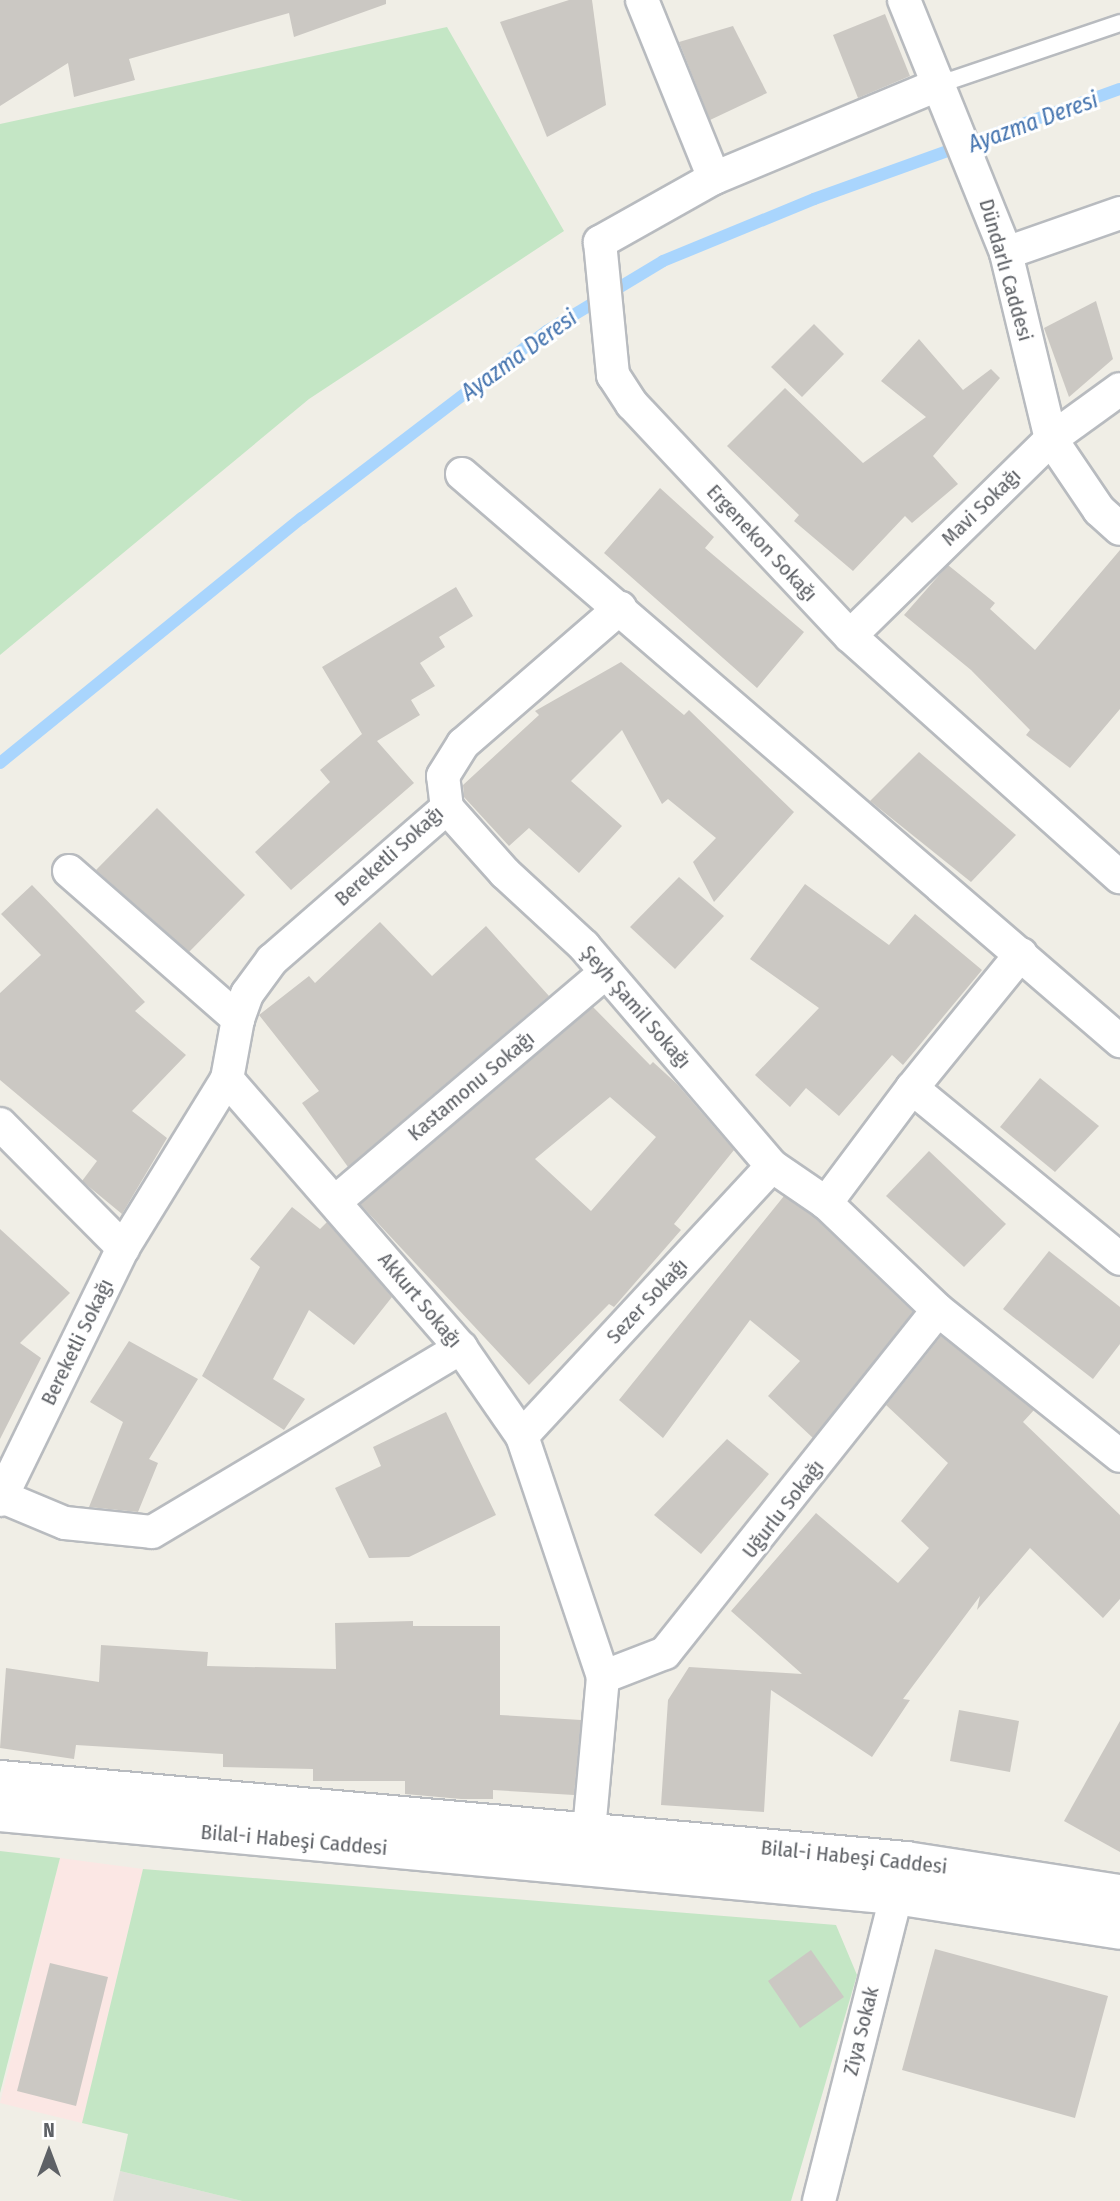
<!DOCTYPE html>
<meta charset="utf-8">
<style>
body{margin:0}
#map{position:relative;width:1120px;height:2201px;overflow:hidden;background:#f0eee6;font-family:"Fira Sans Condensed",sans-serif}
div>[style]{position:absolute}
.industrial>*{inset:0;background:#e1e0da}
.medical>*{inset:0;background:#fbe7e4}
.green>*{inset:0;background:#c4e6c5}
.stream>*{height:12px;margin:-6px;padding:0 6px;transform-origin:6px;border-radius:6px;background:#a9d5fd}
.building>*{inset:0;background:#cbc8c3}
.roads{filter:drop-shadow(2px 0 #b8bbbf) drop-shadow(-2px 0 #b8bbbf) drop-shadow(0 2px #b8bbbf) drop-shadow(0 -2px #b8bbbf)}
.lane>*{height:16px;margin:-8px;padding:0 8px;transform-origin:8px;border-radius:8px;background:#fff}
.street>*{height:32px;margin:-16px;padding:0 16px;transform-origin:16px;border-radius:16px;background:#fff}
.secondary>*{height:38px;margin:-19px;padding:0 19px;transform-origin:19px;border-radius:19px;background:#fff}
span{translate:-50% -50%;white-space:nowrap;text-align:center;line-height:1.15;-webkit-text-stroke:6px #fff;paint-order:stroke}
.street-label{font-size:21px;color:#5e6166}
.water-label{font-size:23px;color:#4574af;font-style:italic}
.north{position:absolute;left:14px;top:2117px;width:70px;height:70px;-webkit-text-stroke:5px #fff;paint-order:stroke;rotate:0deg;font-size:19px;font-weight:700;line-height:28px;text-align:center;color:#5e6166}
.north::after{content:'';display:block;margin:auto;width:24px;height:32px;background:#5e6166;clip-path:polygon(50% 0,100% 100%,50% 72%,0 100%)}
</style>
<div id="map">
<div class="industrial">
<div style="clip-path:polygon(120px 2171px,242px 2201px,113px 2201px)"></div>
</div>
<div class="medical">
<div style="clip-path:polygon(60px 1858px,143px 1869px,82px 2123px,0 2103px)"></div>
</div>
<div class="green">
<div style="clip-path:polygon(447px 27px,564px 231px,309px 399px,0 655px,0 124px)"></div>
<div style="clip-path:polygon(0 1851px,60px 1858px,0 2093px)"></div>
<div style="clip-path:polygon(143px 1869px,836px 1925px,857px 1975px,791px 2201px,242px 2201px,120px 2171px,128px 2134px,82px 2123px)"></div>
</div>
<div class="stream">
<div style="left:0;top:763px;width:389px;rotate:-39.1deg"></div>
<div style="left:302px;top:518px;width:308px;rotate:-37.4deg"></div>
<div style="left:547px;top:331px;width:135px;rotate:-31.1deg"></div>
<div style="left:663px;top:261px;width:163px;rotate:-22.3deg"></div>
<div style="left:814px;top:199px;width:325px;rotate:-19.8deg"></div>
</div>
<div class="building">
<div style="clip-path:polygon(0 0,386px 0,386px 4px,294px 37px,289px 13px,129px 59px,135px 80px,74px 97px,68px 63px,0 106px)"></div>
<div style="clip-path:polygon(569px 0,592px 0,606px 105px,547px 137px,500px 22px)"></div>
<div style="clip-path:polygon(885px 14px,910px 76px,858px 98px,833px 35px)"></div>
<div style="clip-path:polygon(733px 26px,767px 93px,710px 120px,679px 42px)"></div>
<div style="clip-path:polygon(1096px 301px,1113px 359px,1069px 397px,1044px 328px)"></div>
<div style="clip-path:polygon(814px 324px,844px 354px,802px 397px,771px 367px)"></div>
<div style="clip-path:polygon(919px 339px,963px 390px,991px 369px,1000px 378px,933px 456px,958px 484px,912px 523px,905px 516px,853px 571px,794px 521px,799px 515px,727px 446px,785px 388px,863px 463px,926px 417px,881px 381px)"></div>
<div style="clip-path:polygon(660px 488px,714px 537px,705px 548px,804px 632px,757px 688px,604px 553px)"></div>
<div style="clip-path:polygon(1120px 550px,1120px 709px,1070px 768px,1026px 735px,1030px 730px,971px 670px,904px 615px,948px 565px,995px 603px,990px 609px,1035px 650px)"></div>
<div style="clip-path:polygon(456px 587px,473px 616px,439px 637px,445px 647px,420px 663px,435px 686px,411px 700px,420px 715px,377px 741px,414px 783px,291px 890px,255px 852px,330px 782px,320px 770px,362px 734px,322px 667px)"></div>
<div style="clip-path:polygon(621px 662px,684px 715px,689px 710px,794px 812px,714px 902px,693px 862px,716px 838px,668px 799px,662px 804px,622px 730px,571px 781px,622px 826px,579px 873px,529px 828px,509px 846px,464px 797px,463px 785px,539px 715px,535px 711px)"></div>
<div style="clip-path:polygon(919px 752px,1016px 835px,971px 882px,870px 801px)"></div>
<div style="clip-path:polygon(157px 808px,245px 895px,189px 952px,96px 870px)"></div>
<div style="clip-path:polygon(679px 877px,724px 916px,675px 969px,630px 927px)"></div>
<div style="clip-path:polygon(805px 884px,889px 945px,915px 914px,982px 970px,903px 1065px,892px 1055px,839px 1116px,806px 1088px,790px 1107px,755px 1075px,819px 1008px,750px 959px)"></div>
<div style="clip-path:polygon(32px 885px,145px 1002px,135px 1011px,186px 1055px,132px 1111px,167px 1138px,122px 1214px,82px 1181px,97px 1161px,0 1080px,0 993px,41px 955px,1px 914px)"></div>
<div style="clip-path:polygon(380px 922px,432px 976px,486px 926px,549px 996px,348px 1167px,302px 1103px,319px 1091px,259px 1015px,309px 976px,315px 983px)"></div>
<div style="clip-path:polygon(evenodd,593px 1007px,650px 1065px,653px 1062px,677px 1084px,734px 1150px,674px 1224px,681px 1230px,614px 1307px,609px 1304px,529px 1385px,360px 1204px,593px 1007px,610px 1097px,656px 1137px,591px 1211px,535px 1159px,610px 1097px)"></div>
<div style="clip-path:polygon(1040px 1078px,1099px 1126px,1055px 1172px,1000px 1127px)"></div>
<div style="clip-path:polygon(929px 1151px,1006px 1224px,964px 1267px,886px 1196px)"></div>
<div style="clip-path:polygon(784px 1196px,814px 1217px,913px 1312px,813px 1438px,768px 1396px,800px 1361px,750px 1320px,663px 1438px,619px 1400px)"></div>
<div style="clip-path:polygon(292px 1207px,320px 1229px,327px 1222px,392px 1297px,354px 1345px,309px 1310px,273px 1379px,305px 1399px,284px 1430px,202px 1376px,260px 1267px,250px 1259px)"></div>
<div style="clip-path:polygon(0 1229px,70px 1293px,20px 1343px,41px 1358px,0 1439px)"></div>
<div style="clip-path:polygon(1049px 1251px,1120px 1307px,1120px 1344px,1093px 1379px,1003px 1309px)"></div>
<div style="clip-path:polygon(941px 1336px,1034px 1410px,1023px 1422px,1120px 1515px,1120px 1599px,1103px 1618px,1030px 1548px,977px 1610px,980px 1596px,903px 1699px,910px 1700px,872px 1757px,771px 1690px,764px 1812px,661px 1805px,668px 1700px,689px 1667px,802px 1674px,731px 1611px,816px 1513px,898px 1583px,929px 1548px,901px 1521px,948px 1463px,886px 1405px)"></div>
<div style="clip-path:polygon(129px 1341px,198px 1379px,149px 1459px,158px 1463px,138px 1512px,89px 1507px,123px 1422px,90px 1402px)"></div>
<div style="clip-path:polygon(446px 1412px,496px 1515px,409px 1557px,369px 1558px,335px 1488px,381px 1466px,373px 1447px)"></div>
<div style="clip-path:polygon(727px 1439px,769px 1474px,701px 1554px,654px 1515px)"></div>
<div style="clip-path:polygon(413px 1621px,413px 1626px,500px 1626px,500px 1715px,581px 1720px,574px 1795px,493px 1790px,493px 1799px,461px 1799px,405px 1794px,405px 1781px,313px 1781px,313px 1769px,223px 1767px,223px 1754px,76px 1745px,74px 1759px,0 1748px,6px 1668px,99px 1682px,101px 1645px,208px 1652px,207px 1666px,336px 1669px,335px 1623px)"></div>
<div style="clip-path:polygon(959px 1710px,1019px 1721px,1010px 1772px,950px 1761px)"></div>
<div style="clip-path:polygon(1120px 1721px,1120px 1852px,1064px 1821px)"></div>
<div style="clip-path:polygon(935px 1949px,1108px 1996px,1075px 2118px,902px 2070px)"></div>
<div style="clip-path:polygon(811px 1950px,844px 1997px,800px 2028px,768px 1981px)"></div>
<div style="clip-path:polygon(50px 1963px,108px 1977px,76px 2106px,17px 2091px)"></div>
</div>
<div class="roads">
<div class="lane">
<div style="left:940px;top:84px;width:190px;rotate:-18.7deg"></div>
</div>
<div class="street">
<div style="left:642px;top:0;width:192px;rotate:68deg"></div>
<div style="left:714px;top:178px;width:245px;rotate:-22.6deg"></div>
<div style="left:904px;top:0;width:273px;rotate:68deg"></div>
<div style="left:1006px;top:253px;width:191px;rotate:76.4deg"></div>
<div style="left:1051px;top:439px;width:86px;rotate:55.9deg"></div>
<div style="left:1099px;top:510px;width:28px;rotate:42deg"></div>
<div style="left:714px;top:178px;width:131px;rotate:150.7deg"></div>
<div style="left:600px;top:242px;width:134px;rotate:84.4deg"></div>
<div style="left:613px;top:375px;width:35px;rotate:57deg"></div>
<div style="left:632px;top:404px;width:318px;rotate:46.8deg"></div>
<div style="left:850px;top:636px;width:362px;rotate:41.8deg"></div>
<div style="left:1006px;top:253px;width:121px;rotate:-19.3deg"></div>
<div style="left:462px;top:474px;width:869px;rotate:40.75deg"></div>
<div style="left:850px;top:636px;width:281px;rotate:-44.4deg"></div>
<div style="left:1051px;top:439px;width:85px;rotate:-35.9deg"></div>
<div style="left:447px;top:808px;width:87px;rotate:48.3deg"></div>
<div style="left:505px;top:873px;width:108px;rotate:42.7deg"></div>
<div style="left:584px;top:946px;width:289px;rotate:49.5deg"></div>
<div style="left:772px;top:1166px;width:65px;rotate:34.4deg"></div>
<div style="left:447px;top:808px;width:32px;rotate:-97deg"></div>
<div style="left:443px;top:776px;width:38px;rotate:-58deg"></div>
<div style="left:463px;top:744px;width:208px;rotate:-40.9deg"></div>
<div style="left:69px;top:871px;width:225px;rotate:41.2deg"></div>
<div style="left:238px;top:1019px;width:61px;rotate:100.4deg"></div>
<div style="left:227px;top:1079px;width:357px;rotate:49deg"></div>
<div style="left:461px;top:1348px;width:107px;rotate:55.3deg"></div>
<div style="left:522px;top:1436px;width:254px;rotate:71.4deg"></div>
<div style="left:603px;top:1677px;width:178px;rotate:95.2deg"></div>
<div style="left:1021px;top:954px;width:173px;rotate:129.1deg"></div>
<div style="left:912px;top:1088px;width:269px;rotate:39.4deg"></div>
<div style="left:238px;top:1019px;width:27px;rotate:-70deg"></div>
<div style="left:247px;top:994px;width:42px;rotate:-53.7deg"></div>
<div style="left:272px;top:960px;width:232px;rotate:-41deg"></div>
<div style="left:912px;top:1088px;width:144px;rotate:126.8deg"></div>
<div style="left:826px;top:1203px;width:155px;rotate:43.7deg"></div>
<div style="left:938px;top:1310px;width:233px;rotate:38.7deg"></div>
<div style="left:0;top:1124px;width:175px;rotate:45.2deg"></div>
<div style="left:336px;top:1201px;width:354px;rotate:-40.3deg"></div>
<div style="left:522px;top:1436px;width:368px;rotate:-47.2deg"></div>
<div style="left:0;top:1496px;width:70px;rotate:22.6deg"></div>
<div style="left:65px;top:1523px;width:87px;rotate:5.9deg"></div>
<div style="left:152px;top:1532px;width:360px;rotate:-30.8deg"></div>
<div style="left:0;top:1500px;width:280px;rotate:-64deg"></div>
<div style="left:123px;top:1248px;width:198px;rotate:-58.4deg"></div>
<div style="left:603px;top:1677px;width:66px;rotate:-21.2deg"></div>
<div style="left:665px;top:1653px;width:438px;rotate:-51.5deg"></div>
<div style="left:819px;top:2201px;width:339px;rotate:-75.8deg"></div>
</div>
<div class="secondary">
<div style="left:0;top:1780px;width:910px;rotate:5.11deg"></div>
<div style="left:906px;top:1861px;width:217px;rotate:8.8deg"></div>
<div style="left:0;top:1812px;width:899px;rotate:5.3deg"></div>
<div style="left:895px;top:1895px;width:228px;rotate:8.8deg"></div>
</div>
</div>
<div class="street-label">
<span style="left:1006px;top:270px;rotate:74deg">Dündarlı Caddesi</span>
<span style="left:981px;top:507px;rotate:-44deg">Mavi Sokağı</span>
<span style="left:762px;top:543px;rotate:47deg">Ergenekon Sokağı</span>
<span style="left:389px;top:856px;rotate:-42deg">Bereketli Sokağı</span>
<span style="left:636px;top:1007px;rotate:49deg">Şeyh Şamil Sokağı</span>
<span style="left:471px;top:1086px;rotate:-40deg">Kastamonu Sokağı</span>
<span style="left:420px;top:1300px;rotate:50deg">Akkurt Sokağı</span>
<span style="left:647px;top:1301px;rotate:-47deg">Sezer Sokağı</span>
<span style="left:77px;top:1342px;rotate:-64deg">Bereketli Sokağı</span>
<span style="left:783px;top:1509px;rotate:-52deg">Uğurlu Sokağı</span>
<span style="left:294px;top:1840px;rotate:5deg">Bilal-i Habeşi Caddesi</span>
<span style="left:854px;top:1857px;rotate:6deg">Bilal-i Habeşi Caddesi</span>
<span style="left:861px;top:2031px;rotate:-76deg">Ziya Sokak</span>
</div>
<div class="water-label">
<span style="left:1033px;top:122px;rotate:-20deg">Ayazma Deresi</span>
<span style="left:519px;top:355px;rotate:-36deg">Ayazma Deresi</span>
</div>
<div class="north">N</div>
</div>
